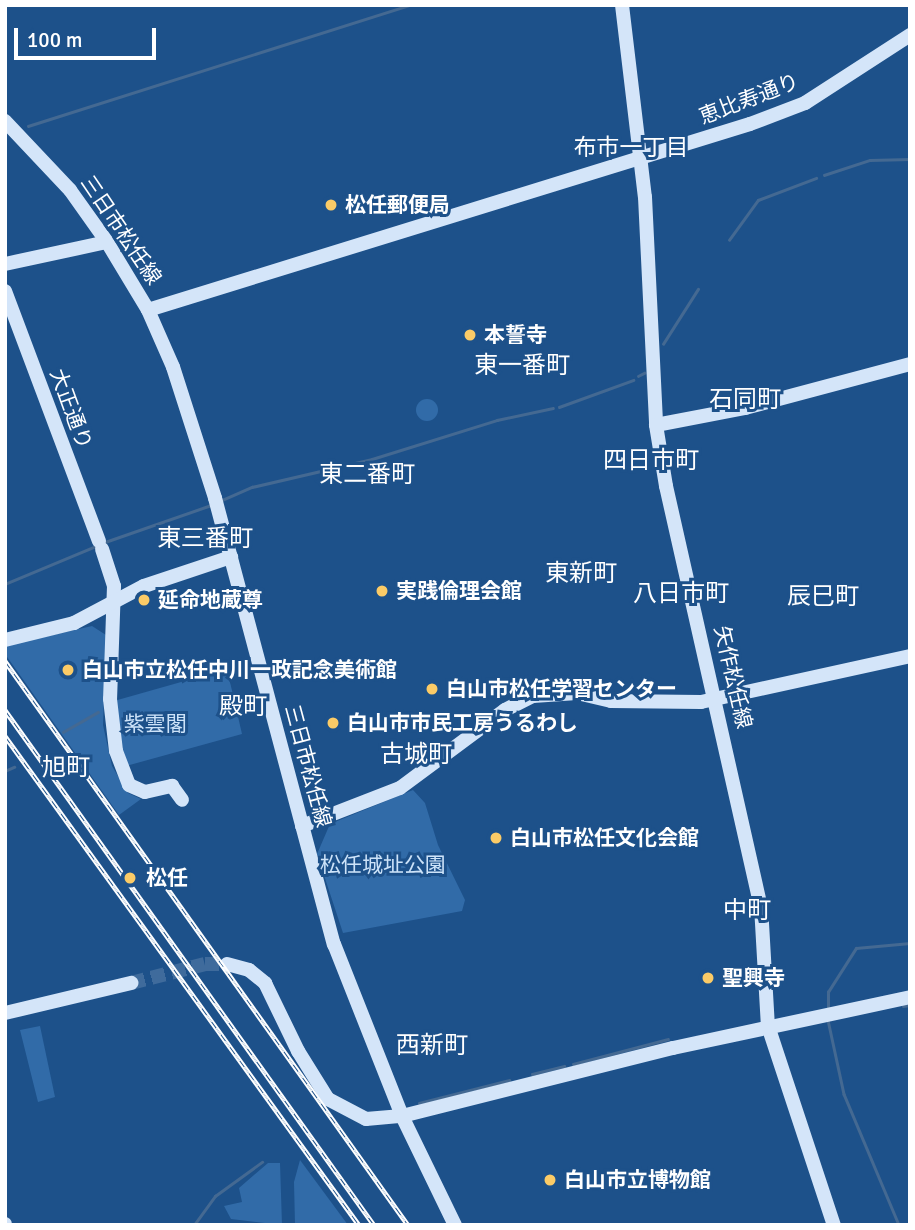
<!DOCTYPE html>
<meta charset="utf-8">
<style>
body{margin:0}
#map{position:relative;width:915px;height:1230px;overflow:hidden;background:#1d518a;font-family:Signika,"Noto Sans JP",sans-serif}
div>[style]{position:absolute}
.green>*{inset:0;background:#316ba8}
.round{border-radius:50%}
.stream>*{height:2.5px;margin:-1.25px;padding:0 1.25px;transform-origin:1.25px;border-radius:1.25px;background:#446992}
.secondary-tunnel>*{height:14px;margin-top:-7px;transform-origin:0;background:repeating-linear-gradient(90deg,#3f6b9c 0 14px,transparent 0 21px)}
.secondary>*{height:14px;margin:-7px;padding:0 7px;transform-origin:7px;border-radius:7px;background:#d4e5f9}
.rail>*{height:5px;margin-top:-2.5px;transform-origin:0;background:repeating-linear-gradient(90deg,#1d518a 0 8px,#fff 0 16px);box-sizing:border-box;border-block:2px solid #fff}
.dots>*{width:19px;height:19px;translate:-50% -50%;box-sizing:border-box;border:4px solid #1d518a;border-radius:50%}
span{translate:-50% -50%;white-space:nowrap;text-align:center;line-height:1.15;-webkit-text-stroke:6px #1d518a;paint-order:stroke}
.street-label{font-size:21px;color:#fff}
.poi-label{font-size:21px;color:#fff;font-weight:700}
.left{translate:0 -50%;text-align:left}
.park-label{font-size:21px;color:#cde3f9}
.neighbourhood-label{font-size:23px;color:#fff}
.quarter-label{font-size:24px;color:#fff}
.frame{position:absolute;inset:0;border:7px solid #fff;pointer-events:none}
.scale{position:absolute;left:14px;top:28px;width:142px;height:32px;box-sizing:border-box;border:4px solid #fff;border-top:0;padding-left:9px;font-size:21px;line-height:24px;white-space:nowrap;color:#fff;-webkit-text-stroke:5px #1d518a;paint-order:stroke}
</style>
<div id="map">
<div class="green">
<div class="round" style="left:416px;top:399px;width:22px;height:22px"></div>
<div style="clip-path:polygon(92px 626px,106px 635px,103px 725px,112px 766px,128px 793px,141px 799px,119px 815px,5px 654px,5px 646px)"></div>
<div style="clip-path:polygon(227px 669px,242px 734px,126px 766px,113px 721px,114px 701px)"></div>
<div style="clip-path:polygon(413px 790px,425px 803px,438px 845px,465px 900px,462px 911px,343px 933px,317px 854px,330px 824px)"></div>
<div style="clip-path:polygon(40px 1026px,55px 1097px,38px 1102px,20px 1030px)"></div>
<div style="clip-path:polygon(300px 1160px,348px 1225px,295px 1225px,294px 1182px)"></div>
<div style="clip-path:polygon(268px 1163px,280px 1163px,282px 1225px,231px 1219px,224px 1206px,242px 1202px,239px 1188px)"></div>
</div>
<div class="stream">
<div style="left:28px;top:126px;width:401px;rotate:-17.6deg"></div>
<div style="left:824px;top:175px;width:48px;rotate:-18.1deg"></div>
<div style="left:870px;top:160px;width:40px;rotate:-1.4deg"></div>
<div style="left:729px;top:240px;width:49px;rotate:-54.1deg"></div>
<div style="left:758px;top:200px;width:62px;rotate:-20.8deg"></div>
<div style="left:663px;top:344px;width:65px;rotate:-57.5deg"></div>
<div style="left:638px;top:376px;width:7px;rotate:-27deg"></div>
<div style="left:559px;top:407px;width:79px;rotate:-20deg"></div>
<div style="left:220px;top:501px;width:35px;rotate:-24deg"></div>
<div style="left:252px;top:487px;width:123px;rotate:-13.1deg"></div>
<div style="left:372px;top:459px;width:131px;rotate:-17.3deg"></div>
<div style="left:497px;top:420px;width:57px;rotate:-12.1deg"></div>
<div style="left:105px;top:542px;width:112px;rotate:-19.2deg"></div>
<div style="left:5px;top:584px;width:99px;rotate:-22.7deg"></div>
<div style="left:63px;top:732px;width:40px;rotate:-29.7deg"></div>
<div style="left:5px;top:771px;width:10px;rotate:-24deg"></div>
<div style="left:910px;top:915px;width:16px;rotate:90deg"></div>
<div style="left:903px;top:1006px;width:7px;rotate:-8deg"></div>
<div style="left:828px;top:1010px;width:18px;rotate:-90deg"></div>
<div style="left:828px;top:992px;width:52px;rotate:-57.5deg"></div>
<div style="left:856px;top:948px;width:54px;rotate:-5.3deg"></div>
<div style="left:828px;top:1020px;width:76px;rotate:77.8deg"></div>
<div style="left:844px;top:1094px;width:142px;rotate:67.2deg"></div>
<div style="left:573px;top:1064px;width:98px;rotate:-14.7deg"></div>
<div style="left:532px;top:1074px;width:33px;rotate:-14deg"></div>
<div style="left:419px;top:1103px;width:93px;rotate:-14.3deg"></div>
<div style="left:194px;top:1225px;width:36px;rotate:-54deg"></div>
<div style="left:215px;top:1196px;width:58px;rotate:-35.9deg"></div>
</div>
<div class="secondary-tunnel">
<div style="left:131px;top:983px;width:76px;rotate:-14.4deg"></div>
<div style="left:205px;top:964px;width:22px"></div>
</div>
<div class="secondary">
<div style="left:622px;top:5px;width:193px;rotate:83.2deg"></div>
<div style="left:645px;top:197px;width:228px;rotate:87.2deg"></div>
<div style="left:656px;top:425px;width:62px;rotate:80.7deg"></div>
<div style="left:666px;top:486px;width:431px;rotate:77.3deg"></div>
<div style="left:761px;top:906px;width:120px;rotate:86.7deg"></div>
<div style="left:768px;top:1026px;width:210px;rotate:71.7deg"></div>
<div style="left:5px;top:121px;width:95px;rotate:46.7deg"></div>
<div style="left:70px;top:190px;width:64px;rotate:54.6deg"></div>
<div style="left:107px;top:242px;width:79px;rotate:58.9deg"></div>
<div style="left:148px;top:310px;width:62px;rotate:66.3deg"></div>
<div style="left:173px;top:367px;width:138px;rotate:72.2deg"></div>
<div style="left:215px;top:498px;width:462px;rotate:75.1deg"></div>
<div style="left:334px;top:944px;width:185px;rotate:68.4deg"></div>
<div style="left:402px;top:1116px;width:121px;rotate:64.1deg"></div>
<div style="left:5px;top:264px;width:104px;rotate:-12.2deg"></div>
<div style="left:5px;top:291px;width:267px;rotate:69.4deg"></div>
<div style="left:148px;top:310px;width:630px;rotate:-17.17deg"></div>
<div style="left:750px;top:124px;width:59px;rotate:-20.9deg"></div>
<div style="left:805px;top:103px;width:125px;rotate:-32.9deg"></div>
<div style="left:656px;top:425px;width:91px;rotate:-10.8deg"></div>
<div style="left:745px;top:408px;width:171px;rotate:-14.9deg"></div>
<div style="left:102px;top:549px;width:39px;rotate:72deg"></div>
<div style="left:114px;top:586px;width:113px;rotate:92deg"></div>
<div style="left:110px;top:699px;width:52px;rotate:83.4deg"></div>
<div style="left:116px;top:751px;width:36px;rotate:69deg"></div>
<div style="left:129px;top:785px;width:17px;rotate:24deg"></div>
<div style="left:145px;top:792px;width:28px;rotate:-13deg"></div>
<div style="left:172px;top:786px;width:17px;rotate:54deg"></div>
<div style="left:5px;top:640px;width:71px;rotate:-13.8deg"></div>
<div style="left:74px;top:623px;width:79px;rotate:-27.9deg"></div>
<div style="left:144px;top:586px;width:92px;rotate:-18.4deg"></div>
<div style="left:302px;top:826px;width:105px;rotate:-21.2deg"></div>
<div style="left:400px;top:788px;width:131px;rotate:-36.6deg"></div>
<div style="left:505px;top:710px;width:31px;rotate:-27deg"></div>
<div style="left:533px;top:696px;width:44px;rotate:-3.9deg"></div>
<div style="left:577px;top:693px;width:35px;rotate:13deg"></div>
<div style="left:611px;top:701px;width:90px;rotate:0.6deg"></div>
<div style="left:701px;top:702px;width:214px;rotate:-12.4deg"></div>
<div style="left:227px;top:964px;width:23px;rotate:15deg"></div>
<div style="left:249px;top:970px;width:21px;rotate:39deg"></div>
<div style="left:265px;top:983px;width:76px;rotate:64.1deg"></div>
<div style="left:298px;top:1051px;width:57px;rotate:58deg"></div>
<div style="left:328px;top:1099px;width:43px;rotate:27.8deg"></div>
<div style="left:366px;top:1119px;width:36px;rotate:-5deg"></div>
<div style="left:402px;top:1116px;width:279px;rotate:-14.1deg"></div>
<div style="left:673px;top:1048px;width:242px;rotate:-12.1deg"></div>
<div style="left:5px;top:1013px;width:130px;rotate:-13.4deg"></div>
<div style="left:5px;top:1224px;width:1px;rotate:90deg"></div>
</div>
<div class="rail">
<div style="left:5px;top:661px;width:693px;rotate:54.45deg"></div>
<div style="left:5px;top:710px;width:634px;rotate:54.38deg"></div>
<div style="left:5px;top:736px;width:604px;rotate:54.1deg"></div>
</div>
<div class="dots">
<div style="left:331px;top:205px;background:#fbcb67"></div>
<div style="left:470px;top:335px;background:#fbcb67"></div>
<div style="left:382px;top:591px;background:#fbcb67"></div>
<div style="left:144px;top:600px;background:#fbcb67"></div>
<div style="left:68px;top:670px;background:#fbcb67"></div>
<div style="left:432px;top:689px;background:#fbcb67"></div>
<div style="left:333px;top:723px;background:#fbcb67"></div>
<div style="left:496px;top:838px;background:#fbcb67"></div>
<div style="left:130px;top:878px;background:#fbcb67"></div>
<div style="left:708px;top:978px;background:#fbcb67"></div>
<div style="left:550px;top:1180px;background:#fbcb67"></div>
</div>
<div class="street-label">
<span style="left:749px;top:99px;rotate:-21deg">恵比寿通り</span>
<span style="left:121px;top:230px;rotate:56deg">三日市松任線</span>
<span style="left:71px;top:409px;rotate:70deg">大正通り</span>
<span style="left:733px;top:677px;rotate:77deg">矢作松任線</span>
<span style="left:308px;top:766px;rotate:75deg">三日市松任線</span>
</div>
<div class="poi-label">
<span class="left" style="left:345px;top:205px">松任郵便局</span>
<span class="left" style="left:484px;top:335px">本誓寺</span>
<span class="left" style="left:396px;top:591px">実践倫理会館</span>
<span class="left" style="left:158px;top:600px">延命地蔵尊</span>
<span class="left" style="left:82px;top:670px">白山市立松任中川一政記念美術館</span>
<span class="left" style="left:446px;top:689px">白山市松任学習センター</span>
<span class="left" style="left:347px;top:723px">白山市市民工房うるわし</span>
<span class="left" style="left:510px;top:838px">白山市松任文化会館</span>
<span class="left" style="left:146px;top:878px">松任</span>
<span class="left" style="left:722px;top:978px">聖興寺</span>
<span class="left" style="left:564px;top:1180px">白山市立博物館</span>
</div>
<div class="park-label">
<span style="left:155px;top:724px">紫雲閣</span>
<span style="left:383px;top:865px">松任城址公園</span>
</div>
<div class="neighbourhood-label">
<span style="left:631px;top:148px">布市一丁目</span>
</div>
<div class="quarter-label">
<span style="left:522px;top:366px">東一番町</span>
<span style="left:745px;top:400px">石同町</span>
<span style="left:651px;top:461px">四日市町</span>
<span style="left:367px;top:475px">東二番町</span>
<span style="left:205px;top:539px">東三番町</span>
<span style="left:581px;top:574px">東新町</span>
<span style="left:681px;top:594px">八日市町</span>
<span style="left:823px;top:597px">辰巳町</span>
<span style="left:243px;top:707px">殿町</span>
<span style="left:416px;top:755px">古城町</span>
<span style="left:66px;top:768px">旭町</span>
<span style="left:747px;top:911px">中町</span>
<span style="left:432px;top:1046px">西新町</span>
</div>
<div class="frame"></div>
<div class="scale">100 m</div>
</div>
